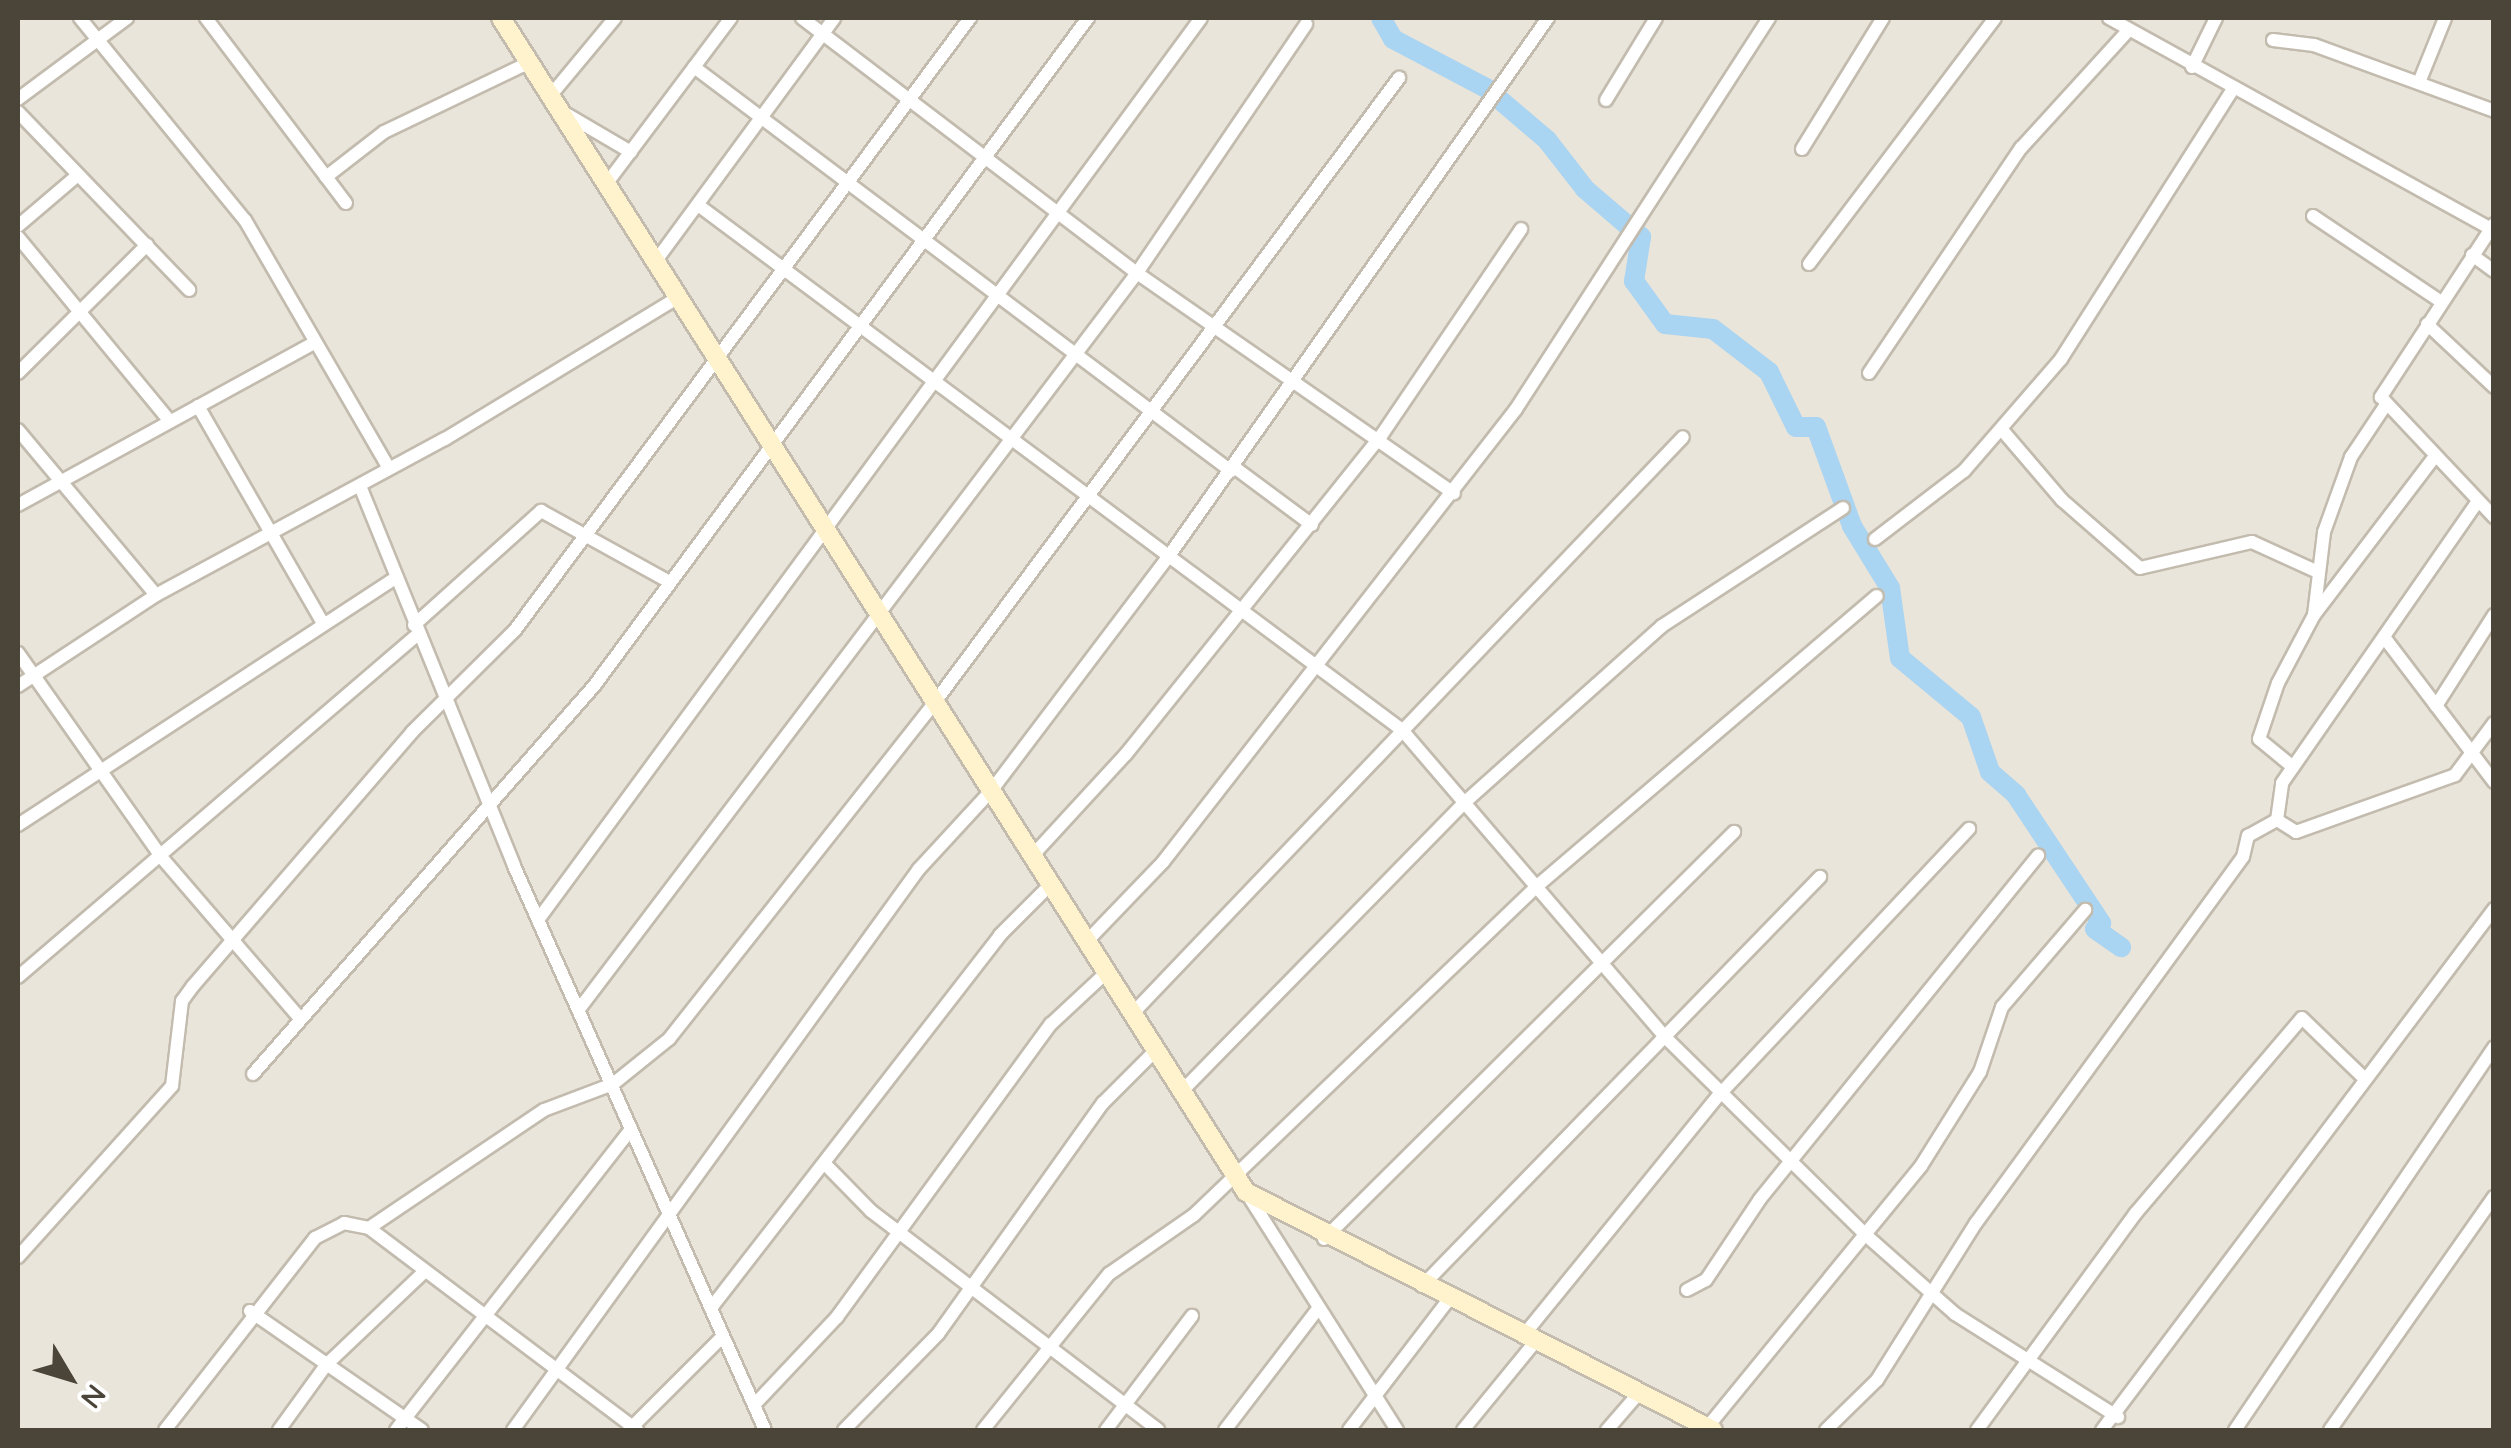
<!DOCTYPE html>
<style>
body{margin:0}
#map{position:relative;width:2511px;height:1448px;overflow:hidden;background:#f6f3ec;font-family:Quicksand,sans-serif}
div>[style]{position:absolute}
.residential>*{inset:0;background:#eae5da}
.river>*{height:20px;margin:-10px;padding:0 10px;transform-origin:10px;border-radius:10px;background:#a9d4f2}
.roads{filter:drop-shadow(2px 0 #c2bbae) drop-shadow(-2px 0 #c2bbae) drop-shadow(0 2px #c2bbae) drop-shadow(0 -2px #c2bbae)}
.street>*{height:12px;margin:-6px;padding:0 6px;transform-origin:6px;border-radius:6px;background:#fff}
.secondary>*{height:18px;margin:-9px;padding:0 9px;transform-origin:9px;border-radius:9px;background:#fff3cd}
span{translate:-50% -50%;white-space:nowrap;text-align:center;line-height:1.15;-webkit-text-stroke:10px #fff;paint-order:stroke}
.frame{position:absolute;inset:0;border:20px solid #4b4439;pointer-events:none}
.north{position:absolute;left:20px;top:1328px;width:100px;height:100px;-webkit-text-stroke:8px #fff;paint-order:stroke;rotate:128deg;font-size:28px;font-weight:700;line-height:40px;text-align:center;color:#4b4439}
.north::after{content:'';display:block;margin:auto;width:35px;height:45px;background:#4b4439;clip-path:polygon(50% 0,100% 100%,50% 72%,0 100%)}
</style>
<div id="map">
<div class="residential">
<div style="clip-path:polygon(18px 18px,2493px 18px,2493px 1430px,18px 1430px)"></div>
</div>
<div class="river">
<div style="left:1381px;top:18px;width:24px;rotate:60deg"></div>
<div style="left:1393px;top:39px;width:105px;rotate:27.8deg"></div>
<div style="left:1486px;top:88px;width:80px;rotate:40.4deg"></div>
<div style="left:1547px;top:140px;width:62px;rotate:52.2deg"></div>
<div style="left:1585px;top:189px;width:74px;rotate:40.6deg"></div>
<div style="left:1641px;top:237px;width:45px;rotate:99deg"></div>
<div style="left:1634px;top:281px;width:53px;rotate:54.2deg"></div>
<div style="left:1665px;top:324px;width:48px;rotate:5.9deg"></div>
<div style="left:1713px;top:329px;width:71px;rotate:37.5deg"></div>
<div style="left:1769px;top:372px;width:61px;rotate:63.9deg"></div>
<div style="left:1796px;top:427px;width:20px"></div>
<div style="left:1816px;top:427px;width:105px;rotate:70deg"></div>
<div style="left:1852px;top:526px;width:73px;rotate:58.5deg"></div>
<div style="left:1890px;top:588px;width:71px;rotate:81.9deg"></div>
<div style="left:1900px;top:658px;width:92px;rotate:39.7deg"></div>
<div style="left:1971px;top:717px;width:58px;rotate:70.9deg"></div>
<div style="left:1990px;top:772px;width:35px;rotate:41deg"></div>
<div style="left:2016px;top:795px;width:154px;rotate:56.4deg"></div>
<div style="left:2101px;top:923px;width:8px;rotate:135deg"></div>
<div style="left:2095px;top:929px;width:32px;rotate:35deg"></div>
</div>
<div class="roads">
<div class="street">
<div style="left:80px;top:18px;width:261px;rotate:50.8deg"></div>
<div style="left:245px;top:220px;width:287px;rotate:59.9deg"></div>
<div style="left:206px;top:18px;width:232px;rotate:52.9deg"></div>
<div style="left:802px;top:18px;width:421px;rotate:37.3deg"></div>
<div style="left:1137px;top:273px;width:386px;rotate:34.8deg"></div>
<div style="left:2109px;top:18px;width:435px;rotate:28.9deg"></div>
<div style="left:2273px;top:40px;width:41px;rotate:7deg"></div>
<div style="left:2314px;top:45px;width:192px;rotate:20.1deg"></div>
<div style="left:694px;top:67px;width:672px;rotate:36.96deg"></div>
<div style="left:2192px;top:67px;width:55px;rotate:-63.9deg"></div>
<div style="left:2420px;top:80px;width:67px;rotate:-68deg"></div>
<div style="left:551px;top:95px;width:100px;rotate:-50.3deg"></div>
<div style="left:18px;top:99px;width:136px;rotate:-36.6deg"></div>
<div style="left:1606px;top:100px;width:96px;rotate:-58.6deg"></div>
<div style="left:561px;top:111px;width:81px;rotate:30.4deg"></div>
<div style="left:18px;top:112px;width:247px;rotate:46.1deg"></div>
<div style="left:1802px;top:149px;width:154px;rotate:-58.3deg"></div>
<div style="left:326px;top:177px;width:73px;rotate:-37.8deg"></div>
<div style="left:384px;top:132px;width:162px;rotate:-25.6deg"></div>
<div style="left:607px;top:183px;width:206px;rotate:-53.1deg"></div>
<div style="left:698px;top:205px;width:878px;rotate:36.71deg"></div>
<div style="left:1402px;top:730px;width:404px;rotate:49.4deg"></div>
<div style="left:1665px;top:1037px;width:285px;rotate:44.6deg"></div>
<div style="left:1868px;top:1237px;width:116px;rotate:41.5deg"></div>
<div style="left:1955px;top:1314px;width:193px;rotate:32.3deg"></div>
<div style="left:2313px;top:216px;width:153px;rotate:33.8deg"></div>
<div style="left:2494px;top:224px;width:207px;rotate:123.2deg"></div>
<div style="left:2381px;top:397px;width:165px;rotate:46.7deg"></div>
<div style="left:18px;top:226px;width:79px;rotate:-40.4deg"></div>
<div style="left:18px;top:237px;width:237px;rotate:50.5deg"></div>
<div style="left:2472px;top:255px;width:27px;rotate:36deg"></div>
<div style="left:658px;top:258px;width:298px;rotate:-53.7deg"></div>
<div style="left:1809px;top:264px;width:308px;rotate:-52.9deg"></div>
<div style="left:2427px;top:324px;width:92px;rotate:43.2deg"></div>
<div style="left:18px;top:373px;width:182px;rotate:-44.8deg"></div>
<div style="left:1869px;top:373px;width:272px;rotate:-56deg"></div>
<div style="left:2021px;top:148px;width:159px;rotate:-47.6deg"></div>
<div style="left:198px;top:406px;width:247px;rotate:60.1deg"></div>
<div style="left:18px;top:430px;width:215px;rotate:50.1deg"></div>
<div style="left:2003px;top:431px;width:91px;rotate:49.5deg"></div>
<div style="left:2062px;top:500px;width:103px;rotate:41.1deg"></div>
<div style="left:2140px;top:568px;width:115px;rotate:-13.1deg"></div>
<div style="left:2252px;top:542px;width:70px;rotate:24.4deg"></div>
<div style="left:1234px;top:467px;width:97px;rotate:36.6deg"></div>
<div style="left:360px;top:486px;width:410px;rotate:67.9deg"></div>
<div style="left:514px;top:866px;width:617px;rotate:66.01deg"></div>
<div style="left:18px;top:505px;width:335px;rotate:-28.7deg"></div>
<div style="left:1875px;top:539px;width:112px;rotate:-37.4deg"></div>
<div style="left:1964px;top:471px;width:148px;rotate:-49.1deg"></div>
<div style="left:2061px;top:359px;width:320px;rotate:-57.5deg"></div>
<div style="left:2314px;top:615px;width:84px;rotate:-83.1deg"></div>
<div style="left:2324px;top:532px;width:80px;rotate:-70.2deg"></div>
<div style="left:2351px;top:457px;width:61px;rotate:-56.3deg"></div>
<div style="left:414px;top:625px;width:171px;rotate:-41.9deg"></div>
<div style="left:541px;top:511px;width:145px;rotate:28.9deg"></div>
<div style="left:2384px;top:637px;width:182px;rotate:52.8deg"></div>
<div style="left:18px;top:653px;width:251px;rotate:54.9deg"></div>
<div style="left:162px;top:858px;width:210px;rotate:49.3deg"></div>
<div style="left:18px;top:686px;width:165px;rotate:-33.4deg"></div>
<div style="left:156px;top:595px;width:328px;rotate:-28.4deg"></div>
<div style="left:445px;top:439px;width:275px;rotate:-31.3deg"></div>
<div style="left:2436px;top:706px;width:108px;rotate:-57.5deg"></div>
<div style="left:2293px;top:767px;width:44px;rotate:-140.5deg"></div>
<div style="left:2259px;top:739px;width:59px;rotate:-71.3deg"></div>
<div style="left:2278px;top:683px;width:77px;rotate:-62.1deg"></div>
<div style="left:2314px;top:615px;width:195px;rotate:-52.7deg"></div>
<div style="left:2277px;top:820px;width:37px;rotate:-82deg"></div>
<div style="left:2282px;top:783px;width:340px;rotate:-55.2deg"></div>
<div style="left:18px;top:825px;width:451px;rotate:-33.2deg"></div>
<div style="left:1034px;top:854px;width:136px;rotate:-47.4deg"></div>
<div style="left:1126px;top:754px;width:408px;rotate:-51.3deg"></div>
<div style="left:1381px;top:436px;width:250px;rotate:-55.9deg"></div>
<div style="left:538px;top:920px;width:1119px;rotate:-53.68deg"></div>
<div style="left:1089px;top:939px;width:107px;rotate:-46.1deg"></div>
<div style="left:1163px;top:862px;width:574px;rotate:-52.07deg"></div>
<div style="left:1516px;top:409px;width:466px;rotate:-57.1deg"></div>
<div style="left:18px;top:977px;width:527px;rotate:-40.61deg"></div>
<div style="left:580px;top:1008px;width:922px;rotate:-52.84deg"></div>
<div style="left:1137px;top:273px;width:301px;rotate:-55.8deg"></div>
<div style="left:1133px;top:1013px;width:796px;rotate:-46.32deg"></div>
<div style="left:253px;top:1074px;width:517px;rotate:-48.69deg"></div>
<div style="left:594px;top:686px;width:831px;rotate:-53.52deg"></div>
<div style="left:1183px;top:1090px;width:402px;rotate:-45.6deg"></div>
<div style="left:1464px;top:803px;width:266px;rotate:-41.8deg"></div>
<div style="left:1662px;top:626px;width:216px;rotate:-33.1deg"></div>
<div style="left:826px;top:1165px;width:64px;rotate:45.6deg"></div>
<div style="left:871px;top:1211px;width:361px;rotate:37.3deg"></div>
<div style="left:1246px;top:1192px;width:282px;rotate:57.6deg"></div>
<div style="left:369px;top:1228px;width:336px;rotate:37deg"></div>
<div style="left:1324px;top:1239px;width:578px;rotate:-44.79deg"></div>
<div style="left:18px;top:1257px;width:230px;rotate:-48deg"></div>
<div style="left:172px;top:1086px;width:86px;rotate:-83.3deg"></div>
<div style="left:182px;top:1001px;width:19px;rotate:-54deg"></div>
<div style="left:193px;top:986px;width:335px;rotate:-49.2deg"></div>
<div style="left:412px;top:732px;width:145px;rotate:-44.7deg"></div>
<div style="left:515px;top:630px;width:763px;rotate:-53.37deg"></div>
<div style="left:1422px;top:1286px;width:571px;rotate:-45.78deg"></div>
<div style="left:1687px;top:1290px;width:21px;rotate:-28deg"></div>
<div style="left:1706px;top:1280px;width:97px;rotate:-56.3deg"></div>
<div style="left:1760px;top:1199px;width:442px;rotate:-51deg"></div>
<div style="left:711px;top:1308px;width:472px;rotate:-52.2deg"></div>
<div style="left:1000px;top:935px;width:74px;rotate:-45deg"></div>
<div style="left:250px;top:1311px;width:209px;rotate:34.7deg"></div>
<div style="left:1523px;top:1336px;width:312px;rotate:-50.9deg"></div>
<div style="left:1720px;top:1094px;width:364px;rotate:-46.8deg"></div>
<div style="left:755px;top:1404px;width:120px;rotate:-46.7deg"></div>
<div style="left:837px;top:1317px;width:363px;rotate:-53.9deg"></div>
<div style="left:1051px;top:1024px;width:76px;rotate:-42.9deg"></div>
<div style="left:165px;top:1430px;width:244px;rotate:-52deg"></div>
<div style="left:315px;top:1238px;width:33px;rotate:-27deg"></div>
<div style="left:344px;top:1223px;width:25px;rotate:11deg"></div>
<div style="left:369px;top:1228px;width:211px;rotate:-34deg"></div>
<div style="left:544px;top:1110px;width:74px;rotate:-20.6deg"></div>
<div style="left:613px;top:1084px;width:72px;rotate:-38.8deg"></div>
<div style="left:669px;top:1039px;width:429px;rotate:-51.7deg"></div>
<div style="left:935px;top:702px;width:778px;rotate:-53.37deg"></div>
<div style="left:279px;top:1430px;width:80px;rotate:-54.1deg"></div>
<div style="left:326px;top:1365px;width:132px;rotate:-43.5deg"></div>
<div style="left:396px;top:1430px;width:382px;rotate:-52deg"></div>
<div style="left:513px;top:1430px;width:693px;rotate:-54.11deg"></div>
<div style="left:919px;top:869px;width:106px;rotate:-47.3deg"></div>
<div style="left:991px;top:791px;width:298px;rotate:-52.9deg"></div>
<div style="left:1171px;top:553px;width:654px;rotate:-54.83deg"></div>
<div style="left:629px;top:1430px;width:133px;rotate:-45deg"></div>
<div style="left:844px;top:1430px;width:134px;rotate:-45.6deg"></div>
<div style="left:938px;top:1334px;width:284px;rotate:-54.5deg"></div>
<div style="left:1103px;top:1103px;width:75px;rotate:-45deg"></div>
<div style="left:983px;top:1430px;width:201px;rotate:-51.1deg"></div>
<div style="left:1109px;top:1274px;width:103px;rotate:-34.8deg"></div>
<div style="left:1194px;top:1215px;width:474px;rotate:-43.8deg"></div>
<div style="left:1536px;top:887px;width:448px;rotate:-40.5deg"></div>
<div style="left:1106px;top:1430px;width:143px;rotate:-53deg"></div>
<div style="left:1225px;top:1430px;width:151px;rotate:-52.5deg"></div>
<div style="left:1349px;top:1430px;width:165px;rotate:-52.6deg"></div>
<div style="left:1463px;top:1430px;width:114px;rotate:-50.7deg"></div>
<div style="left:1607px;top:1430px;width:49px;rotate:-49.1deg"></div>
<div style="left:1705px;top:1430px;width:341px;rotate:-50.7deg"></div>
<div style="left:1921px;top:1166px;width:111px;rotate:-57.9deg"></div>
<div style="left:1980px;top:1072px;width:69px;rotate:-71.3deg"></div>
<div style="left:2002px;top:1007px;width:128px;rotate:-49.4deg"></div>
<div style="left:1826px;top:1430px;width:71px;rotate:-44.4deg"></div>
<div style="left:1877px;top:1380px;width:186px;rotate:-57.8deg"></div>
<div style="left:1976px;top:1223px;width:453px;rotate:-53.9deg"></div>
<div style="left:2243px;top:857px;width:22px;rotate:-77deg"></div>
<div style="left:2248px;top:836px;width:33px;rotate:-29deg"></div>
<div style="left:2277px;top:820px;width:22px;rotate:32deg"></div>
<div style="left:2296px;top:832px;width:169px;rotate:-19.7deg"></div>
<div style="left:2455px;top:775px;width:65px;rotate:-53.1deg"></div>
<div style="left:1977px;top:1430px;width:268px;rotate:-53.8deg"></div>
<div style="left:2135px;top:1214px;width:257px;rotate:-49.6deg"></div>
<div style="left:2302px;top:1018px;width:86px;rotate:44.1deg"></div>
<div style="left:2102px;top:1430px;width:652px;rotate:-53.04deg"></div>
<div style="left:2235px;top:1430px;width:462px;rotate:-55.9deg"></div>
<div style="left:2330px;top:1430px;width:285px;rotate:-54.9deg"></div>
</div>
<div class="secondary">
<div style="left:501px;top:18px;width:1390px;rotate:57.6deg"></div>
<div style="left:1246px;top:1192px;width:524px;rotate:27.01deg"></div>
</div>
</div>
<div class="frame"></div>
<div class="north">N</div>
</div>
